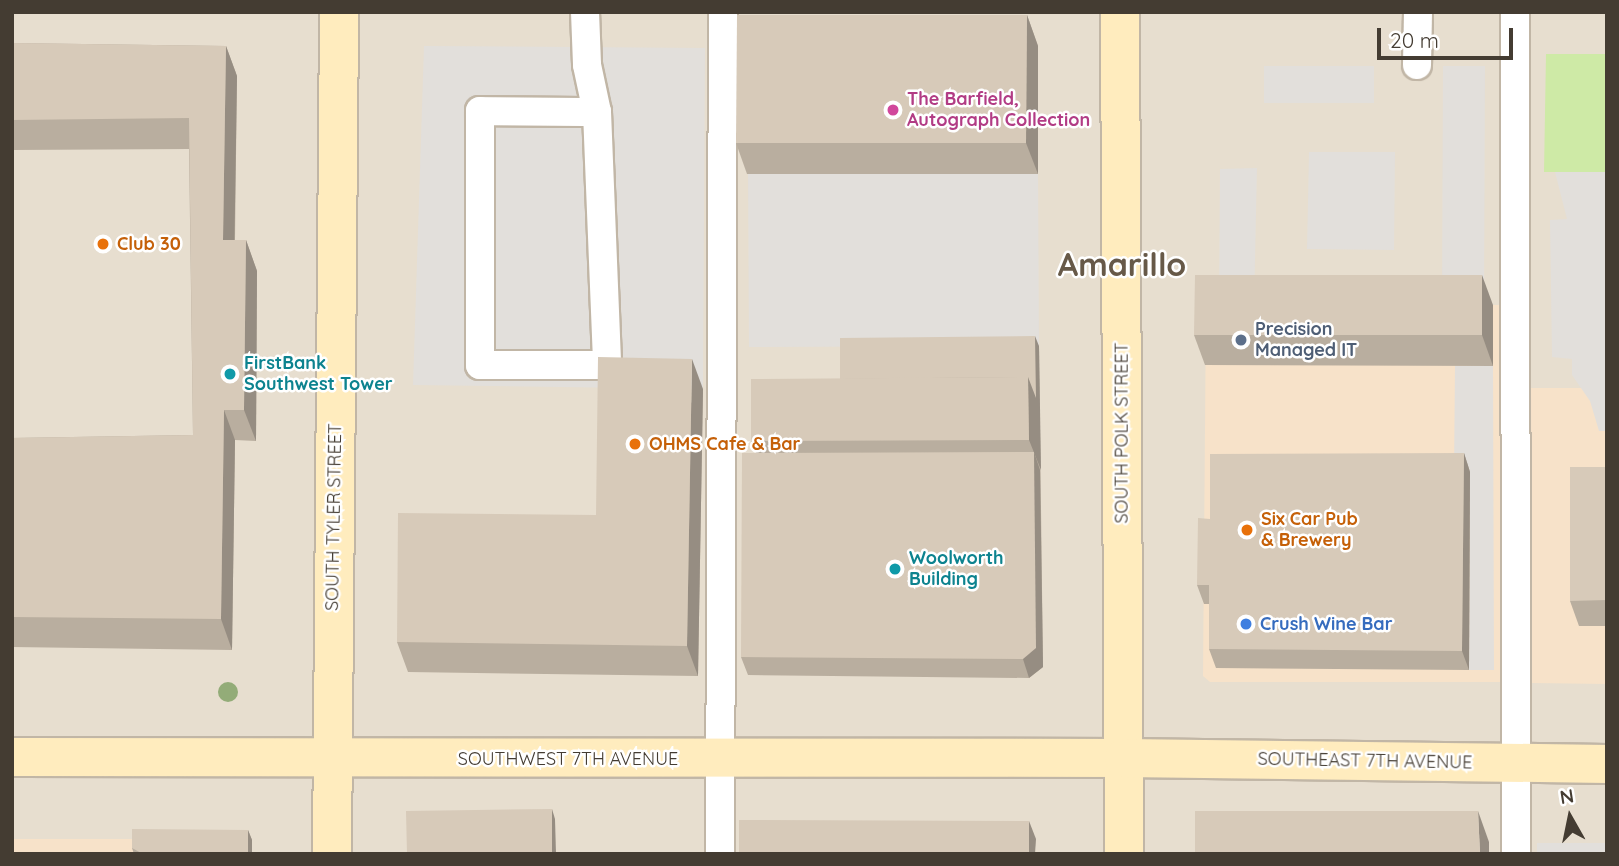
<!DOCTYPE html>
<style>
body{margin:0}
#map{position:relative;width:1619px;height:866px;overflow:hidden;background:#f2ece1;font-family:Quicksand,sans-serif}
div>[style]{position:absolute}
.residential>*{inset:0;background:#e7decf}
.commercial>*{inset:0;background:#f7e2c9}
.green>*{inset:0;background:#ceeaa6}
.parking>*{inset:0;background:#e2dfdb}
.roads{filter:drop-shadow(2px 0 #c1b6a6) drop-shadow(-2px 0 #c1b6a6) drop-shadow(0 2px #c1b6a6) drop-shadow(0 -2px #c1b6a6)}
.lane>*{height:28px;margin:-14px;padding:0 14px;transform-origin:14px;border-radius:14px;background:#fff}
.secondary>*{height:38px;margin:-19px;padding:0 19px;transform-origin:19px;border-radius:19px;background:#ffecbe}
.trees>*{width:20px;height:20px;margin:-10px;border-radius:50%;background:#93ac78}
.wall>*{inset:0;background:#b9ae9f}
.shaded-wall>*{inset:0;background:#968d82}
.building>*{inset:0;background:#d7cab9}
.dots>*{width:19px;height:19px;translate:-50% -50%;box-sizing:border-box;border:4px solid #fff;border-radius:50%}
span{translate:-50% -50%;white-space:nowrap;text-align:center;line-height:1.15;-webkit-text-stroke:5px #fff;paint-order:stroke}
.hotel-label{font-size:18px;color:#b23c85;font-weight:700}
.left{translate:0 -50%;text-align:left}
.food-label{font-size:18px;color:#c56008;font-weight:700}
.service-label{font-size:18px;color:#4e5e75;font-weight:700}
.culture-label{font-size:18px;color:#0d838f;font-weight:700}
.street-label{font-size:18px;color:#443c32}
.shop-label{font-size:18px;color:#366cbe;font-weight:700}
.town-label{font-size:32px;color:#675948;font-weight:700}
.frame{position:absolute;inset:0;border:14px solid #443c32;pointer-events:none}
.north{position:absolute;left:1535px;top:782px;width:70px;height:70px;-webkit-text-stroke:5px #fff;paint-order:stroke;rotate:351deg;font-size:19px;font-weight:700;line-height:28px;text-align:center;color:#443c32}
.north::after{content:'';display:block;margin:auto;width:24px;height:32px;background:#443c32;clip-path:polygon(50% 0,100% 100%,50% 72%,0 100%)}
.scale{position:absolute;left:1377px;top:28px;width:136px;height:32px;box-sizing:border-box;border:4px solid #443c32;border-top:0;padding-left:9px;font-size:21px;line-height:24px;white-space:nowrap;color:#443c32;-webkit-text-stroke:5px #fff;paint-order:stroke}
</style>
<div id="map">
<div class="residential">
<div style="clip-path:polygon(12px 12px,1607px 12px,1607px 854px,12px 854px)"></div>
</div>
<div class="commercial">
<div style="clip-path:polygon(1502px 305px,1501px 682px,1210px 682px,1203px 676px,1206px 306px)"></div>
<div style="clip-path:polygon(1531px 388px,1607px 388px,1607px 684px,1532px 683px)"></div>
<div style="clip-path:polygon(12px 839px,136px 839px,252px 854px,12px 854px)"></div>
</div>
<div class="green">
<div style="clip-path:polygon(1546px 54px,1607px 54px,1607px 172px,1544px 172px)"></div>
</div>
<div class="parking">
<div style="clip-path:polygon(424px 46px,705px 48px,703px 389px,413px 385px)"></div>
<div style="clip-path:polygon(1264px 66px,1374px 66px,1374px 103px,1264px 103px)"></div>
<div style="clip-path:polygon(1443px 66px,1485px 66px,1484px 305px,1442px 305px)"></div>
<div style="clip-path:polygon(1309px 152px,1395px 152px,1394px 250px,1307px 249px)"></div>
<div style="clip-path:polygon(1257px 168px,1254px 306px,1219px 305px,1220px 169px)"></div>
<div style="clip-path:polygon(1555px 172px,1607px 172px,1607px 431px,1599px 431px,1590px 401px,1572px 375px,1572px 359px,1552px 357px,1550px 220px,1567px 219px)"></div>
<div style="clip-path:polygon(748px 174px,1038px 174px,1039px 346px,749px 347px)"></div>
<div style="clip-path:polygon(1455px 366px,1493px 366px,1494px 670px,1469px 670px,1470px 472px,1454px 472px)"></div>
<div style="clip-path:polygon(1537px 843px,1607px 843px,1607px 854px,1537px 854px)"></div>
</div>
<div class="roads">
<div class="lane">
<div style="left:585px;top:12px;width:53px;rotate:87.8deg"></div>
<div style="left:587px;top:65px;width:48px;rotate:78deg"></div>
<div style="left:597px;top:112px;width:253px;rotate:87.7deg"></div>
<div style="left:607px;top:365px;width:127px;rotate:180deg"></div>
<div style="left:480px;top:365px;width:254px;rotate:-90deg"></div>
<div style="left:480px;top:111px;width:117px;rotate:0.5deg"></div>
<div style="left:1515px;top:12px;width:842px;rotate:89.93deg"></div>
<div style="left:1417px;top:65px;width:53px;rotate:-88.9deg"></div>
<div style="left:720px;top:854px;width:842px;rotate:-89.8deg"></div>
</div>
<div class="secondary">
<div style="left:1120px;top:12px;width:842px;rotate:89.73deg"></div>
<div style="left:12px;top:757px;width:1112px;rotate:0.05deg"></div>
<div style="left:1124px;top:758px;width:483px;rotate:0.7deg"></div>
<div style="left:332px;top:854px;width:842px;rotate:-89.52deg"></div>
</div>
</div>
<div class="trees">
<div style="left:228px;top:692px"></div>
</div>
<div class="wall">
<div style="clip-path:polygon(1027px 15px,1038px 46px,1038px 174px,747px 174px,736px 143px)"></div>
<div style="clip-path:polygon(12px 43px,226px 46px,237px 76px,235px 240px,246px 240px,257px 271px,256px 441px,235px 440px,232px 650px,12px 647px,12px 438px,193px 435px,189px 149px,12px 150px)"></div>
<div style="clip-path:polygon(1493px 305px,1493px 366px,1205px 365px,1194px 335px)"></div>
<div style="clip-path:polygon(1039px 346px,1043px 667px,1029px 678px,748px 675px,741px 657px,756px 453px,751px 441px,840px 379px)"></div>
<div style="clip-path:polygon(703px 389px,698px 676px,408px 672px,397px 642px,596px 515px)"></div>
<div style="clip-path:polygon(1464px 453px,1470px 472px,1469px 670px,1216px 668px,1209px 649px,1209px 604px,1204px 604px,1197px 585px,1210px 519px)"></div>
<div style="clip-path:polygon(1607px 467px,1607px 626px,1579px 626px,1570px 601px)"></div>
<div style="clip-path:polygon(248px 830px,252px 840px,252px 854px,134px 854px,132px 848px)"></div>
</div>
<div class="shaded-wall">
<div style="clip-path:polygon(1027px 15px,1038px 46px,1038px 174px,1026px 143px)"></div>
<div style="clip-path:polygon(226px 46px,237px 76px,234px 270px,223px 240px)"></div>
<div style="clip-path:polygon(246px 240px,257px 271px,256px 441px,244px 410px)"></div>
<div style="clip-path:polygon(1482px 275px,1493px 305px,1493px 366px,1482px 335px)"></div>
<div style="clip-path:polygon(1035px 336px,1039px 346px,1041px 470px,1029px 440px,1028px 377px)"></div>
<div style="clip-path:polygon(692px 359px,703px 389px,698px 676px,687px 646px)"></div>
<div style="clip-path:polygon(224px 410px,235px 440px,232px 650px,221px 619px)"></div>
<div style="clip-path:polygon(1034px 452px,1040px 470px,1043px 667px,1029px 678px,1023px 659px)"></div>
<div style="clip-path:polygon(1464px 453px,1470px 472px,1469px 670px,1462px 651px)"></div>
<div style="clip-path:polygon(552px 809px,555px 819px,556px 854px,552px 854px)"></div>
<div style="clip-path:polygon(1478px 811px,1489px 842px,1489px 854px,1480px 854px)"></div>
<div style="clip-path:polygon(1029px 821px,1036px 839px,1035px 854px,1029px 854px)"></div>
<div style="clip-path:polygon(248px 830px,252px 840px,252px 854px,248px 854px)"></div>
</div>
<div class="building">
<div style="clip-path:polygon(737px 15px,1027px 15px,1026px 143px,736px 143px)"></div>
<div style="clip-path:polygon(12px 43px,226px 46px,223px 240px,246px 240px,244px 410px,224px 410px,221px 619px,12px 617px,12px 438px,193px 435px,189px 118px,12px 120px)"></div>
<div style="clip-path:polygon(1195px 275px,1482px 275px,1482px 335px,1194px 335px)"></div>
<div style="clip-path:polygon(1035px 336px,1036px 398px,1028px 377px,840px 379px,840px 338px)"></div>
<div style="clip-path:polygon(598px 357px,692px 359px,687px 646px,397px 642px,398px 513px,596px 515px)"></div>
<div style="clip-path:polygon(1028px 377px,1029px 440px,751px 441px,751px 379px)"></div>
<div style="clip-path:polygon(1034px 452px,1036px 648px,1023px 659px,741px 657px,742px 453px)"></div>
<div style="clip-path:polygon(1464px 453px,1462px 651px,1209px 649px,1209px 585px,1197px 585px,1198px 518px,1210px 519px,1210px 454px)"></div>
<div style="clip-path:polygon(1570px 467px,1607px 467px,1607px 600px,1570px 601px)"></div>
<div style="clip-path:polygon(552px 809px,552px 854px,407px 854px,406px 811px)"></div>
<div style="clip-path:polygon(1195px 811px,1478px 811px,1480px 854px,1195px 854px)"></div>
<div style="clip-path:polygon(739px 820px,1029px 821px,1029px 854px,739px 854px)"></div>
<div style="clip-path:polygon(132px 829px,248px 830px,248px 854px,143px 854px,132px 848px)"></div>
</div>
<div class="dots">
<div style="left:893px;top:110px;background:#d1479c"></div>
<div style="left:103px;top:244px;background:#e8710a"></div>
<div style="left:1241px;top:340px;background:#5c6f8a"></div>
<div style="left:230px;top:374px;background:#0f9aa8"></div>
<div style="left:635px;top:444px;background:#e8710a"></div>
<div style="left:1247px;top:530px;background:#e8710a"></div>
<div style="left:895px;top:569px;background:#0f9aa8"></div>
<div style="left:1246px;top:624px;background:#3f7fe0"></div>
</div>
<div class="hotel-label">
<span class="left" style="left:907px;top:110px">The Barfield,<br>Autograph Collection</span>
</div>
<div class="food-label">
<span class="left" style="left:117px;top:244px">Club 30</span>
<span class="left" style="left:649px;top:444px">OHMS Cafe &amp; Bar</span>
<span class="left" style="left:1261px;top:530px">Six Car Pub<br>&amp; Brewery</span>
</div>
<div class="service-label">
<span class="left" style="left:1255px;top:340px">Precision<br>Managed IT</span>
</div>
<div class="culture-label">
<span class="left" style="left:244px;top:374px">FirstBank<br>Southwest Tower</span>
<span class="left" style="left:909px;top:569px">Woolworth<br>Building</span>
</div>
<div class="street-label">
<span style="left:1122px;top:433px;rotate:-90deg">SOUTH POLK STREET</span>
<span style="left:334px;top:517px;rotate:-89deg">SOUTH TYLER STREET</span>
<span style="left:568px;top:759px">SOUTHWEST 7TH AVENUE</span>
<span style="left:1365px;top:761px;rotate:1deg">SOUTHEAST 7TH AVENUE</span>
</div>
<div class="shop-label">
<span class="left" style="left:1260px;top:624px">Crush Wine Bar</span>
</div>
<div class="town-label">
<span style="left:1122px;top:264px">Amarillo</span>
</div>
<div class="frame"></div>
<div class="north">N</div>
<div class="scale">20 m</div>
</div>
